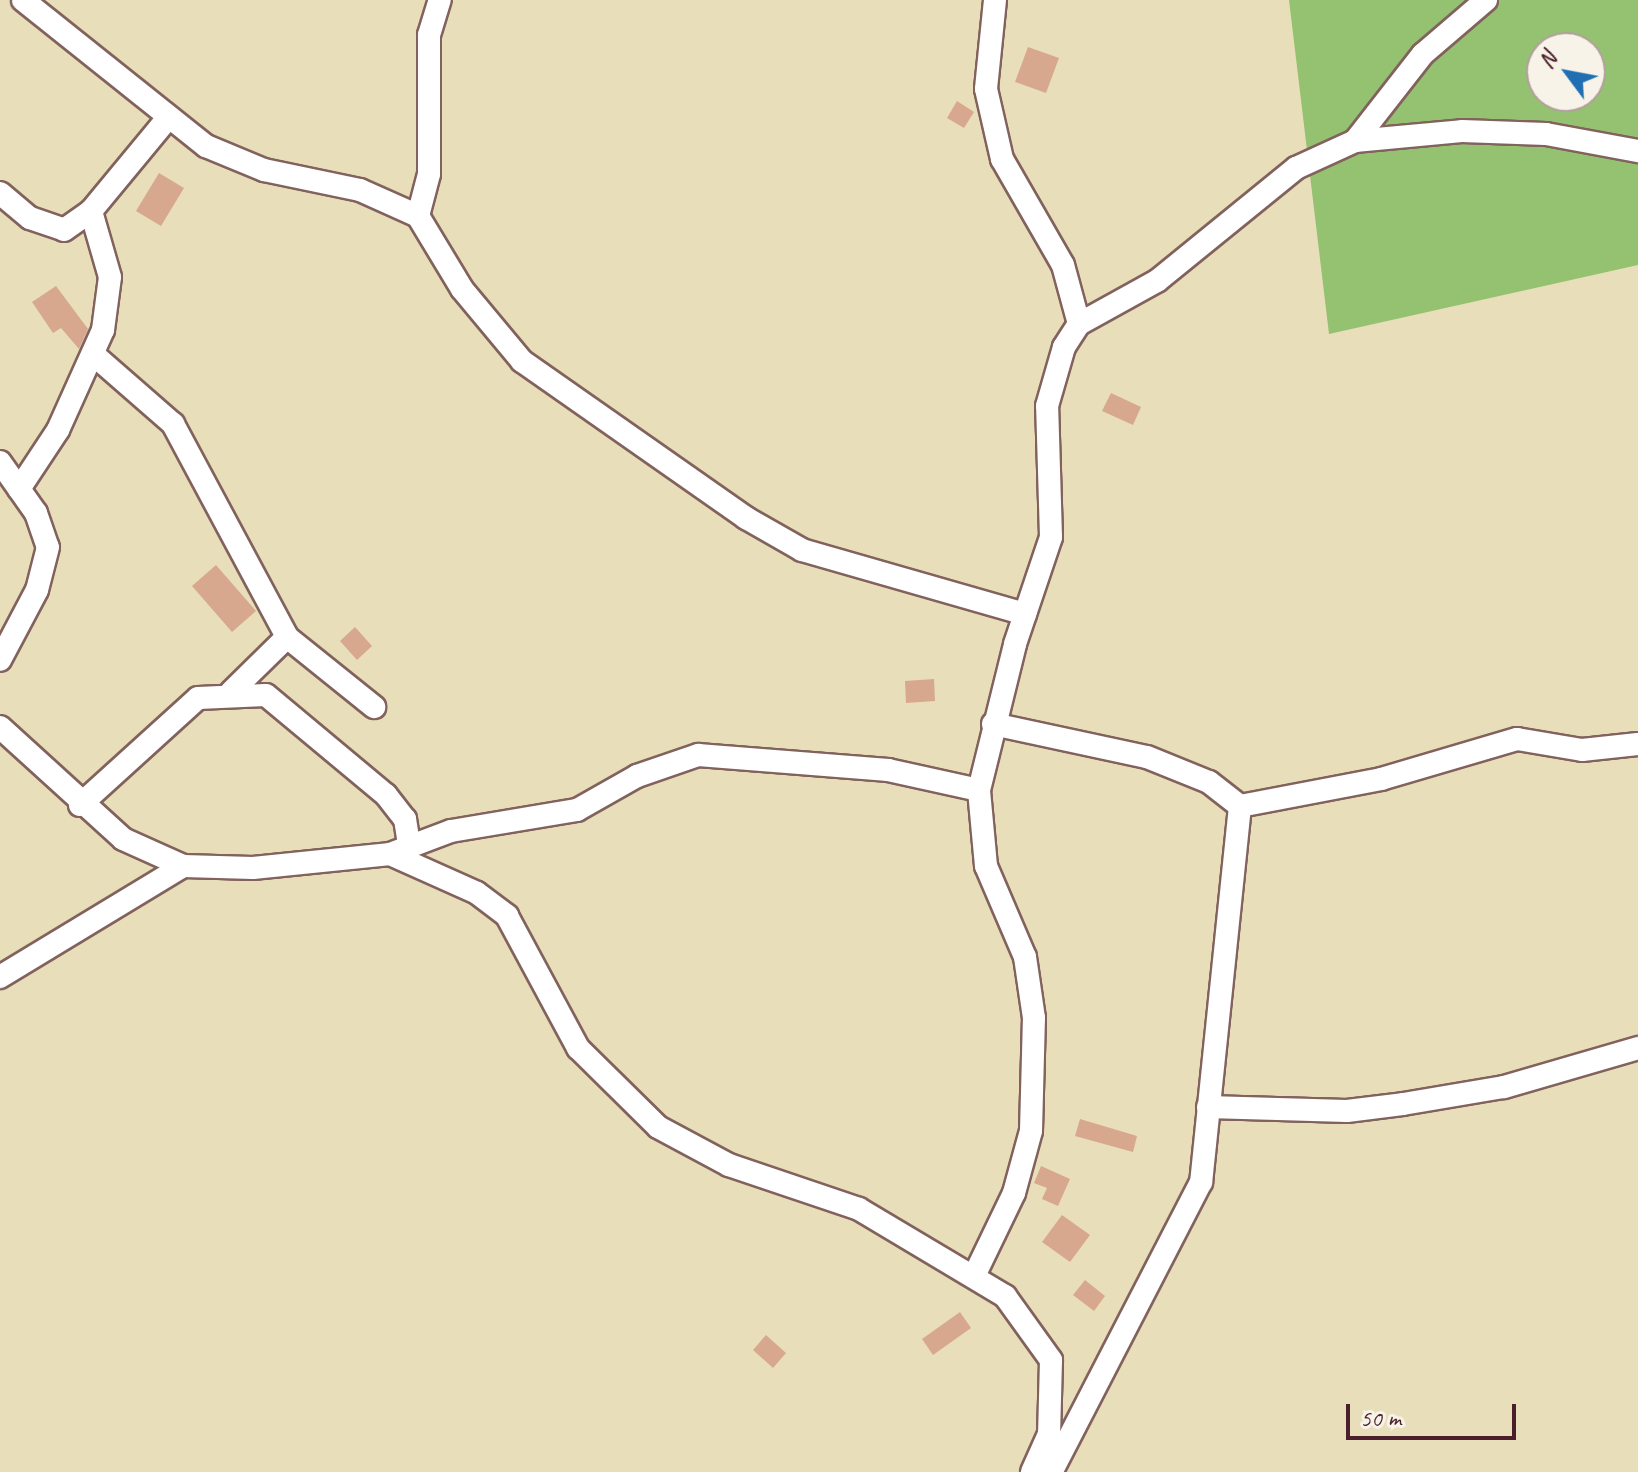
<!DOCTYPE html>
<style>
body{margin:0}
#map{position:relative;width:1638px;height:1472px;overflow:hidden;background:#e9deba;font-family:Caveat,sans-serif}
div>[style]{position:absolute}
.green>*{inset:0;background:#94c271}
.building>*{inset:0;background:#d7a88e}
.roads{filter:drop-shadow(2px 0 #82625d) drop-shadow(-2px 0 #82625d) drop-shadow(0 2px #82625d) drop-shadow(0 -2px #82625d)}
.minor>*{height:22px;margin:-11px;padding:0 11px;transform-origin:11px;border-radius:11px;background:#fff}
span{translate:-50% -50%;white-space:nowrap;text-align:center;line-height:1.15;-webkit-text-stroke:7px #f7f3e8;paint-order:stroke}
.north{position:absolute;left:1526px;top:32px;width:80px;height:80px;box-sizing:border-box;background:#f7f3e8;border:2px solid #b29e9c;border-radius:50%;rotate:302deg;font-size:22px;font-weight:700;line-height:32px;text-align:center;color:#4a1f2b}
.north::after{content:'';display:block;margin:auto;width:28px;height:36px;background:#1f6fb2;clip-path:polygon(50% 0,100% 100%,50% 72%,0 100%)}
.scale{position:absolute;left:1346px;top:1404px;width:170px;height:36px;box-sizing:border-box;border:4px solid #4a1f2b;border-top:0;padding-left:10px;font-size:24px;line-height:28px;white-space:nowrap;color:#4a1f2b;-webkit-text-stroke:6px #f7f3e8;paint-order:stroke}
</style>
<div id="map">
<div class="green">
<div style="clip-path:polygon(evenodd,1289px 0,1638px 0,1638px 265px,1329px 334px,1289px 0,1542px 48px,1590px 48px,1590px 96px,1542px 96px,1542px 48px)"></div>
</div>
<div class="building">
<div style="clip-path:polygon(1028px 47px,1059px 58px,1046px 93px,1015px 82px)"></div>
<div style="clip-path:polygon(957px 101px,974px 112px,964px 128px,947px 118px)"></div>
<div style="clip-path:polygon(159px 173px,184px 188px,161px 226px,136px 211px)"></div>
<div style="clip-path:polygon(56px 286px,88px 329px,79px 349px,61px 328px,53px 333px,32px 302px)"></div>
<div style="clip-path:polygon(1111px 393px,1141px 407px,1133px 425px,1102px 411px)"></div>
<div style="clip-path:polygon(216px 565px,256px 611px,232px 632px,192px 586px)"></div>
<div style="clip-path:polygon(355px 627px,372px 646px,357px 660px,340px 641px)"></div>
<div style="clip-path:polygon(934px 679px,935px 701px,906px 703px,905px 681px)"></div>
<div style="clip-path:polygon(1080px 1119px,1137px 1136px,1133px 1152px,1075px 1136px)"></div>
<div style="clip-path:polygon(1041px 1166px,1070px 1179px,1058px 1206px,1042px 1199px,1047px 1188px,1034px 1183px)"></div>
<div style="clip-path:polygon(1062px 1215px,1090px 1235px,1070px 1262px,1042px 1242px)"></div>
<div style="clip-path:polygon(1085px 1280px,1105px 1296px,1094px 1311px,1073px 1295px)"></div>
<div style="clip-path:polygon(960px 1312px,971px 1328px,933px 1355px,922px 1339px)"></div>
<div style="clip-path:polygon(766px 1335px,786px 1353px,773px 1368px,753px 1350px)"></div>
</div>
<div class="roads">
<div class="minor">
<div style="left:23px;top:0;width:234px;rotate:38.6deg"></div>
<div style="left:206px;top:146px;width:63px;rotate:22.5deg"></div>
<div style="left:264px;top:170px;width:98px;rotate:11.8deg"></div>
<div style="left:360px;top:190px;width:64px;rotate:24.1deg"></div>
<div style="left:418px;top:216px;width:85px;rotate:58.9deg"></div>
<div style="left:462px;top:289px;width:94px;rotate:50.2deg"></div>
<div style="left:522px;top:361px;width:274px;rotate:35deg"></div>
<div style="left:746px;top:518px;width:64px;rotate:29.7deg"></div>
<div style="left:802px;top:550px;width:232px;rotate:16deg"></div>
<div style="left:995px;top:0;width:89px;rotate:95.8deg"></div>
<div style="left:986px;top:89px;width:72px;rotate:77.1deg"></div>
<div style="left:1002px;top:159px;width:122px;rotate:60.1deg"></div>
<div style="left:1063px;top:265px;width:61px;rotate:74.8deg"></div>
<div style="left:1355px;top:141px;width:110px;rotate:-52deg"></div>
<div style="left:1423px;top:54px;width:83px;rotate:-40.6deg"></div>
<div style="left:0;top:193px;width:39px;rotate:40deg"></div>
<div style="left:30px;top:218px;width:36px;rotate:19deg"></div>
<div style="left:64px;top:230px;width:33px;rotate:-35deg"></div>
<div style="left:91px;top:211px;width:119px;rotate:-50.4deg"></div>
<div style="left:418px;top:216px;width:43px;rotate:-75.3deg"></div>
<div style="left:429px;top:174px;width:139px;rotate:-90deg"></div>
<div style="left:429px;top:35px;width:37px;rotate:-73deg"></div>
<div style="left:94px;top:355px;width:105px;rotate:41.1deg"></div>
<div style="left:173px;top:424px;width:242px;rotate:61.8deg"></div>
<div style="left:287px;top:637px;width:112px;rotate:38.8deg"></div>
<div style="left:0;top:462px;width:62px;rotate:54.8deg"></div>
<div style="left:36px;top:513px;width:36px;rotate:71deg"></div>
<div style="left:48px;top:547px;width:44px;rotate:104.3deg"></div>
<div style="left:37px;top:590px;width:79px;rotate:117.9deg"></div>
<div style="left:19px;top:489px;width:71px;rotate:-56.5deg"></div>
<div style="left:58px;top:430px;width:110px;rotate:-65.8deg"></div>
<div style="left:103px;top:330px;width:53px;rotate:-82.5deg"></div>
<div style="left:110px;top:277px;width:69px;rotate:-106.1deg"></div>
<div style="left:231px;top:692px;width:78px;rotate:-44.5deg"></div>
<div style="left:993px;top:724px;width:157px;rotate:12.1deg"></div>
<div style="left:1147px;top:757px;width:67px;rotate:22deg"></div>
<div style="left:1209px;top:782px;width:39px;rotate:38deg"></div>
<div style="left:1240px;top:806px;width:378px;rotate:95.9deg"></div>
<div style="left:1201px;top:1182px;width:326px;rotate:117.3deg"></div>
<div style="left:0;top:727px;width:166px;rotate:42.3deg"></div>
<div style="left:123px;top:839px;width:66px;rotate:24.2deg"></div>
<div style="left:183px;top:866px;width:70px;rotate:1.6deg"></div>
<div style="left:253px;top:868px;width:138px;rotate:-5.8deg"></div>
<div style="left:390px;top:854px;width:95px;rotate:24.1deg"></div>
<div style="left:477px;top:893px;width:38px;rotate:37deg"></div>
<div style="left:507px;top:916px;width:150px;rotate:61.7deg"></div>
<div style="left:578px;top:1048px;width:112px;rotate:44.6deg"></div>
<div style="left:658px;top:1127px;width:81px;rotate:28.2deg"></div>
<div style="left:729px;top:1165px;width:137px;rotate:18.7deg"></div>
<div style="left:859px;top:1209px;width:170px;rotate:30.8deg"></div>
<div style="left:1005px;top:1296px;width:79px;rotate:54.3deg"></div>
<div style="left:1051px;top:1360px;width:74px;rotate:91.5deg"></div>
<div style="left:1049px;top:1434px;width:42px;rotate:114.1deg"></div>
<div style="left:80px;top:805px;width:159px;rotate:-42.2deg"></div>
<div style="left:198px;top:698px;width:68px;rotate:-2.5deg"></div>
<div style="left:266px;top:695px;width:156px;rotate:39.8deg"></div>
<div style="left:386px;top:795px;width:31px;rotate:52deg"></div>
<div style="left:405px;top:819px;width:25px;rotate:81deg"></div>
<div style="left:1240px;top:806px;width:144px;rotate:-10.8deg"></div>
<div style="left:1381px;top:779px;width:142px;rotate:-16.4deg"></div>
<div style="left:1517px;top:739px;width:66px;rotate:9.6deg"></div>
<div style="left:1582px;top:750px;width:56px;rotate:-6.1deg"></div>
<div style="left:390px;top:854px;width:65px;rotate:-20.7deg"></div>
<div style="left:451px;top:831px;width:128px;rotate:-9.5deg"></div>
<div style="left:577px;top:810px;width:69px;rotate:-29.5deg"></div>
<div style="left:637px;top:776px;width:65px;rotate:-19deg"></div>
<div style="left:698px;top:755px;width:191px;rotate:4.5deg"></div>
<div style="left:888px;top:770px;width:93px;rotate:12.4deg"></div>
<div style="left:0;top:977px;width:214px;rotate:-31.2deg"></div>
<div style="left:1208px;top:1107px;width:139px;rotate:1.6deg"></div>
<div style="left:1347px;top:1111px;width:56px;rotate:-7.1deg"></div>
<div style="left:1403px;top:1104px;width:102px;rotate:-9.6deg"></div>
<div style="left:1504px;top:1087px;width:140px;rotate:-16.2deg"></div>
<div style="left:975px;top:1274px;width:90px;rotate:-64.3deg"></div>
<div style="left:1014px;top:1193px;width:64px;rotate:-74.7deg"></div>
<div style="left:1031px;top:1131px;width:113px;rotate:-88.5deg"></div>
<div style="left:1034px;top:1018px;width:62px;rotate:-98.4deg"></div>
<div style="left:1025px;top:957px;width:99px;rotate:-113.2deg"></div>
<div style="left:986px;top:866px;width:76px;rotate:-95.3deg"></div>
<div style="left:979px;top:790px;width:150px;rotate:-76.1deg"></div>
<div style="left:1015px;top:644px;width:113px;rotate:-71.4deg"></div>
<div style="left:1051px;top:537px;width:131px;rotate:-91.7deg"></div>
<div style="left:1047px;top:406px;width:61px;rotate:-73.9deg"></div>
<div style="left:1064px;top:347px;width:27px;rotate:-57deg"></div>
<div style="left:1079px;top:324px;width:89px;rotate:-28.9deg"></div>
<div style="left:1157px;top:281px;width:179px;rotate:-39.1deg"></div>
<div style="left:1296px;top:168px;width:65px;rotate:-24.6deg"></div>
<div style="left:1355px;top:141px;width:107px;rotate:-5.3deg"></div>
<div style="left:1462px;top:131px;width:84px;rotate:2deg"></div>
<div style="left:1546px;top:134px;width:94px;rotate:10.5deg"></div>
</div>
</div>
<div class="north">N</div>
<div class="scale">50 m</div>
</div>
